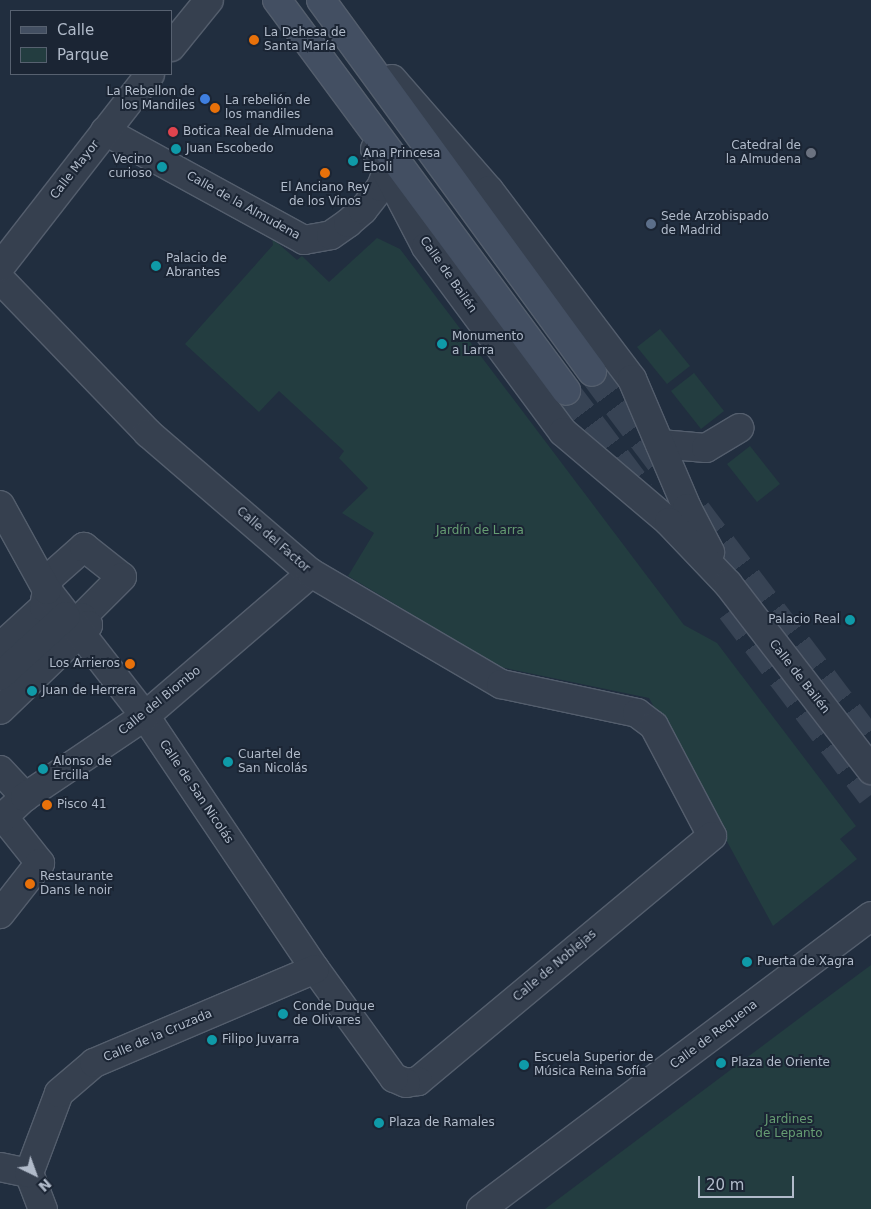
<!DOCTYPE html>
<meta charset="utf-8">
<style>
body{margin:0}
#map{position:relative;width:871px;height:1209px;overflow:hidden;background:#212e3f;font-family:"DejaVu Sans",sans-serif}
div>[style]{position:absolute}
.green>*{inset:0;background:#233d40}
.secondary-tunnel>*{height:28px;margin-top:-14px;transform-origin:0;background:repeating-linear-gradient(90deg,#374354 0 28px,transparent 0 42px)}
.roads{filter:drop-shadow(1px 0 #545e6d) drop-shadow(-1px 0 #545e6d) drop-shadow(0 1px #545e6d) drop-shadow(0 -1px #545e6d)}
.pedestrian>*{height:28px;margin:-14px;padding:0 14px;transform-origin:14px;border-radius:14px;background:#36404f}
.minor>*{height:28px;margin:-14px;padding:0 14px;transform-origin:14px;border-radius:14px;background:#36404f}
.tertiary>*{height:28px;margin:-14px;padding:0 14px;transform-origin:14px;border-radius:14px;background:#36404f}
.secondary>*{height:28px;margin:-14px;padding:0 14px;transform-origin:14px;border-radius:14px;background:#434f62}
.dots>*{width:14px;height:14px;translate:-50% -50%;box-sizing:border-box;border:2px solid #1b2534;border-radius:50%}
span{translate:-50% -50%;white-space:nowrap;text-align:center;line-height:1.15;-webkit-text-stroke:4px #1b2534;paint-order:stroke}
.poi-label{font-size:12px;color:#b1bbca}
.left{translate:0 -50%;text-align:left}
.right{translate:-100% -50%;text-align:right}
.street-label{font-size:12px;color:#b1bbca}
.park-label{font-size:12px;color:#669d73}
.legend{position:absolute;left:10px;top:10px;width:162px;height:65px;box-sizing:border-box;background:#1b2534;border:1px solid #576170;margin:0;padding:6px 9px;list-style:none;font-size:15px;color:#b1bbca}
.legend li{display:flex;align-items:center;gap:10px;height:25px}
.legend b{width:25px;border:1px solid #576170}
.north{position:absolute;left:10px;top:1149px;width:50px;height:50px;-webkit-text-stroke:4px #1b2534;paint-order:stroke;rotate:138deg;font-size:14px;font-weight:700;line-height:20px;text-align:center;color:#b1bbca}
.north::after{content:'';display:block;margin:auto;width:18px;height:22px;background:#b1bbca;clip-path:polygon(50% 0,100% 100%,50% 72%,0 100%)}
.scale{position:absolute;left:698px;top:1176px;width:96px;height:22px;box-sizing:border-box;border:2px solid #b1bbca;border-top:0;padding-left:6px;font-size:15px;line-height:18px;white-space:nowrap;color:#b1bbca;-webkit-text-stroke:4px #1b2534;paint-order:stroke}
</style>
<div id="map">
<div class="green">
<div style="clip-path:polygon(272px 238px,297px 260px,302px 256px,329px 282px,377px 238px,400px 249px,684px 625px,717px 643px,856px 826px,840px 839px,857px 859px,773px 926px,649px 698px,500px 667px,348px 576px,374px 533px,342px 513px,368px 488px,339px 458px,344px 451px,279px 391px,259px 412px,185px 344px,273px 245px)"></div>
<div style="clip-path:polygon(660px 329px,690px 366px,667px 384px,637px 347px)"></div>
<div style="clip-path:polygon(694px 373px,724px 411px,701px 429px,671px 391px)"></div>
<div style="clip-path:polygon(750px 446px,780px 484px,757px 502px,727px 464px)"></div>
<div style="clip-path:polygon(871px 965px,871px 1209px,545px 1209px,813px 1008px)"></div>
</div>
<div class="secondary-tunnel">
<div style="left:592px;top:372px;width:121px;rotate:53deg"></div>
<div style="left:566px;top:391px;width:126px;rotate:53deg"></div>
<div style="left:697px;top:511px;width:289px;rotate:53deg"></div>
<div style="left:731px;top:610px;width:232px;rotate:52.9deg"></div>
</div>
<div class="roads">
<div class="pedestrian">
<div style="left:105px;top:131px;width:227px;rotate:28.7deg"></div>
<div style="left:304px;top:240px;width:27px;rotate:-10deg"></div>
<div style="left:331px;top:235px;width:21px;rotate:-35deg"></div>
<div style="left:348px;top:223px;width:20px;rotate:-41deg"></div>
<div style="left:363px;top:210px;width:29px;rotate:-52deg"></div>
<div style="left:381px;top:187px;width:19px;rotate:-69deg"></div>
<div style="left:660px;top:444px;width:46px;rotate:5deg"></div>
<div style="left:706px;top:448px;width:39px;rotate:-31deg"></div>
<div style="left:0;top:647px;width:59px;rotate:-42.3deg"></div>
<div style="left:44px;top:607px;width:29px;rotate:-80deg"></div>
<div style="left:49px;top:578px;width:47px;rotate:-41.5deg"></div>
<div style="left:84px;top:547px;width:48px;rotate:38.3deg"></div>
<div style="left:122px;top:577px;width:57px;rotate:135deg"></div>
<div style="left:82px;top:617px;width:10px;rotate:53deg"></div>
<div style="left:88px;top:625px;width:122px;rotate:136deg"></div>
<div style="left:0;top:770px;width:37px;rotate:47deg"></div>
<div style="left:0;top:818px;width:11px;rotate:34deg"></div>
<div style="left:9px;top:824px;width:50px;rotate:51.5deg"></div>
<div style="left:40px;top:863px;width:65px;rotate:128.1deg"></div>
<div style="left:0;top:820px;width:34px;rotate:-43deg"></div>
<div style="left:25px;top:797px;width:145px;rotate:-34deg"></div>
<div style="left:145px;top:716px;width:219px;rotate:-40.7deg"></div>
<div style="left:29px;top:1173px;width:39px;rotate:69deg"></div>
</div>
<div class="minor">
<div style="left:392px;top:79px;width:147px;rotate:48.9deg"></div>
<div style="left:489px;top:190px;width:237px;rotate:52.9deg"></div>
<div style="left:632px;top:379px;width:140px;rotate:66.9deg"></div>
<div style="left:687px;top:508px;width:50px;rotate:62.4deg"></div>
<div style="left:375px;top:149px;width:110px;rotate:62.5deg"></div>
<div style="left:426px;top:247px;width:230px;rotate:53.5deg"></div>
<div style="left:563px;top:432px;width:139px;rotate:40.3deg"></div>
<div style="left:669px;top:522px;width:86px;rotate:46.4deg"></div>
<div style="left:728px;top:584px;width:235px;rotate:52.4deg"></div>
<div style="left:0;top:279px;width:214px;rotate:46.1deg"></div>
<div style="left:148px;top:433px;width:215px;rotate:40.7deg"></div>
<div style="left:311px;top:573px;width:220px;rotate:30.3deg"></div>
<div style="left:501px;top:684px;width:139px;rotate:12deg"></div>
<div style="left:637px;top:713px;width:21px;rotate:37deg"></div>
<div style="left:654px;top:726px;width:124px;rotate:62.2deg"></div>
<div style="left:712px;top:836px;width:383px;rotate:140.2deg"></div>
<div style="left:418px;top:1081px;width:12px;rotate:171deg"></div>
<div style="left:406px;top:1083px;width:13px;rotate:-157deg"></div>
<div style="left:394px;top:1078px;width:135px;rotate:-125.9deg"></div>
<div style="left:315px;top:969px;width:305px;rotate:-123.9deg"></div>
<div style="left:145px;top:716px;width:160px;rotate:-127.9deg"></div>
<div style="left:47px;top:590px;width:97px;rotate:-118.9deg"></div>
<div style="left:0;top:676px;width:89px;rotate:-42.3deg"></div>
<div style="left:0;top:1167px;width:30px;rotate:12deg"></div>
<div style="left:29px;top:1173px;width:85px;rotate:-69.4deg"></div>
<div style="left:59px;top:1093px;width:46px;rotate:-40.6deg"></div>
<div style="left:94px;top:1063px;width:240px;rotate:-23deg"></div>
<div style="left:481px;top:1209px;width:488px;rotate:-36.9deg"></div>
</div>
<div class="tertiary">
<div style="left:171px;top:47px;width:60px;rotate:-51deg"></div>
<div style="left:0;top:267px;width:244px;rotate:-52.1deg"></div>
</div>
<div class="secondary">
<div style="left:277px;top:0;width:486px;rotate:53.5deg"></div>
<div style="left:321px;top:0;width:460px;rotate:53.9deg"></div>
</div>
</div>
<div class="dots">
<div style="left:254px;top:40px;background:#e8710a"></div>
<div style="left:205px;top:99px;background:#3f7fe0"></div>
<div style="left:215px;top:108px;background:#e8710a"></div>
<div style="left:173px;top:132px;background:#e0444e"></div>
<div style="left:176px;top:149px;background:#0f9aa8"></div>
<div style="left:811px;top:153px;background:#6b7280"></div>
<div style="left:353px;top:161px;background:#0f9aa8"></div>
<div style="left:162px;top:167px;background:#0f9aa8"></div>
<div style="left:325px;top:173px;background:#e8710a"></div>
<div style="left:651px;top:224px;background:#5c6f8a"></div>
<div style="left:156px;top:266px;background:#0f9aa8"></div>
<div style="left:442px;top:344px;background:#0f9aa8"></div>
<div style="left:850px;top:620px;background:#0f9aa8"></div>
<div style="left:130px;top:664px;background:#e8710a"></div>
<div style="left:32px;top:691px;background:#0f9aa8"></div>
<div style="left:228px;top:762px;background:#0f9aa8"></div>
<div style="left:43px;top:769px;background:#0f9aa8"></div>
<div style="left:47px;top:805px;background:#e8710a"></div>
<div style="left:30px;top:884px;background:#e8710a"></div>
<div style="left:747px;top:962px;background:#0f9aa8"></div>
<div style="left:283px;top:1014px;background:#0f9aa8"></div>
<div style="left:212px;top:1040px;background:#0f9aa8"></div>
<div style="left:721px;top:1063px;background:#0f9aa8"></div>
<div style="left:524px;top:1065px;background:#0f9aa8"></div>
<div style="left:379px;top:1123px;background:#0f9aa8"></div>
</div>
<div class="poi-label">
<span class="left" style="left:264px;top:40px">La Dehesa de<br>Santa María</span>
<span class="right" style="left:195px;top:99px">La Rebellon de<br>los Mandiles</span>
<span class="left" style="left:225px;top:108px">La rebelión de<br>los mandiles</span>
<span class="left" style="left:183px;top:132px">Botica Real de Almudena</span>
<span class="right" style="left:801px;top:153px">Catedral de<br>la Almudena</span>
<span class="left" style="left:186px;top:149px">Juan Escobedo</span>
<span class="left" style="left:363px;top:161px">Ana Princesa<br>Eboli</span>
<span class="right" style="left:152px;top:167px">Vecino<br>curioso</span>
<span style="left:325px;top:195px">El Anciano Rey<br>de los Vinos</span>
<span class="left" style="left:661px;top:224px">Sede Arzobispado<br>de Madrid</span>
<span class="left" style="left:166px;top:266px">Palacio de<br>Abrantes</span>
<span class="left" style="left:452px;top:344px">Monumento<br>a Larra</span>
<span class="right" style="left:840px;top:620px">Palacio Real</span>
<span class="right" style="left:120px;top:664px">Los Arrieros</span>
<span class="left" style="left:42px;top:691px">Juan de Herrera</span>
<span class="left" style="left:238px;top:762px">Cuartel de<br>San Nicolás</span>
<span class="left" style="left:53px;top:769px">Alonso de<br>Ercilla</span>
<span class="left" style="left:57px;top:805px">Pisco 41</span>
<span class="left" style="left:40px;top:884px">Restaurante<br>Dans le noir</span>
<span class="left" style="left:757px;top:962px">Puerta de Xagra</span>
<span class="left" style="left:293px;top:1014px">Conde Duque<br>de Olivares</span>
<span class="left" style="left:222px;top:1040px">Filipo Juvarra</span>
<span class="left" style="left:534px;top:1065px">Escuela Superior de<br>Música Reina Sofía</span>
<span class="left" style="left:731px;top:1063px">Plaza de Oriente</span>
<span class="left" style="left:389px;top:1123px">Plaza de Ramales</span>
</div>
<div class="street-label">
<span style="left:75px;top:170px;rotate:-52deg">Calle Mayor</span>
<span style="left:243px;top:206px;rotate:29deg">Calle de la Almudena</span>
<span style="left:448px;top:275px;rotate:55deg">Calle de Bailén</span>
<span style="left:273px;top:540px;rotate:41deg">Calle del Factor</span>
<span style="left:799px;top:677px;rotate:52deg">Calle de Bailén</span>
<span style="left:160px;top:701px;rotate:-39deg">Calle del Biombo</span>
<span style="left:196px;top:792px;rotate:56deg">Calle de San Nicolás</span>
<span style="left:555px;top:966px;rotate:-40deg">Calle de Noblejas</span>
<span style="left:714px;top:1035px;rotate:-37deg">Calle de Requena</span>
<span style="left:158px;top:1036px;rotate:-23deg">Calle de la Cruzada</span>
</div>
<div class="park-label">
<span style="left:480px;top:531px">Jardín de Larra</span>
<span style="left:789px;top:1127px">Jardines<br>de Lepanto</span>
</div>
<ul class="legend">
<li><b style="height:6px;background:#434f62"></b>Calle</li>
<li><b style="height:14px;background:#233d40"></b>Parque</li>
</ul>
<div class="north">N</div>
<div class="scale">20 m</div>
</div>
